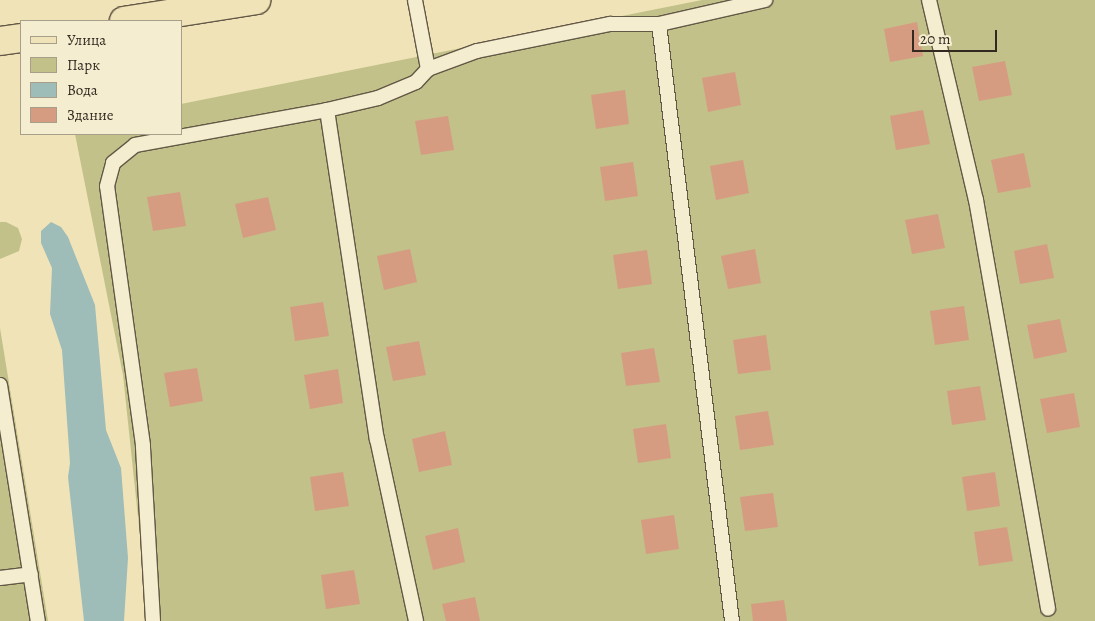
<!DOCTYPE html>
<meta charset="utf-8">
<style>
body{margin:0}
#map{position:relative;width:1095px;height:621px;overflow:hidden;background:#f0e3b7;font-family:Alegreya,serif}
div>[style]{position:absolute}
.green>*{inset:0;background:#c1c189}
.water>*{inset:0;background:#9ebcb8}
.building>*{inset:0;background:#d69c81}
.roads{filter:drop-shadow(1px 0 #635846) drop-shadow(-1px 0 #635846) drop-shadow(0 1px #635846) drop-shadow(0 -1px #635846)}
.service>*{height:14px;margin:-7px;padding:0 7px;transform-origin:7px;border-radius:7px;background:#f5edd0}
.primary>*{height:28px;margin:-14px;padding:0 14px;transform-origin:14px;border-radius:14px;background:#f0e3b7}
span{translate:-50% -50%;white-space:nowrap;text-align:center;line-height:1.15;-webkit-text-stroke:4px #f5edd0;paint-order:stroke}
.legend{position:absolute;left:20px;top:20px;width:162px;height:115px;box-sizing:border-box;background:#f5edd0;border:1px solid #a89f8a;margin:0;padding:6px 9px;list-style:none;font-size:15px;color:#342921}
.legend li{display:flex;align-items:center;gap:10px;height:25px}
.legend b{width:25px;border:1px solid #a89f8a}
.scale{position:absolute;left:912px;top:30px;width:85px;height:22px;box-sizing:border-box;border:2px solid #342921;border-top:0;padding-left:6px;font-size:15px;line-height:18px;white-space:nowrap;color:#342921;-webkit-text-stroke:4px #f5edd0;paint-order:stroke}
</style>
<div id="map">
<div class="green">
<div style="clip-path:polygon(702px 0,1095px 0,1095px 621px,149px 621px,123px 375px,75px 134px,181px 134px,181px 104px)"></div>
<div style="clip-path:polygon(0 222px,6px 222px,18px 228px,22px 239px,19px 251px,0 259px)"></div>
<div style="clip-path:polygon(0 328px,48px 621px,0 621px)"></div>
</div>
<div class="water">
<div style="clip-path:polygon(51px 222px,61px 227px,68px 237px,95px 305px,106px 430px,121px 468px,128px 558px,124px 621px,84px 621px,68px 477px,70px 463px,62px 350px,50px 314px,52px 268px,41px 243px,41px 231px)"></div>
</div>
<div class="building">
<div style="clip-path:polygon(917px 22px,923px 56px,890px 62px,884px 29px)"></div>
<div style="clip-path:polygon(1005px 61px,1012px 95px,979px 101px,972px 67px)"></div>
<div style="clip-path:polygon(735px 72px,741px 105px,708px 112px,702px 78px)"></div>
<div style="clip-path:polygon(625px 90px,629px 124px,596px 129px,591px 95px)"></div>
<div style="clip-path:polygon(923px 110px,930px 144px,896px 150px,890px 116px)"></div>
<div style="clip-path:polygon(448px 116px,454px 150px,421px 155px,415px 121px)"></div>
<div style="clip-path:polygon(1024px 153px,1031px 187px,998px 193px,991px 160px)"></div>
<div style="clip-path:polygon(743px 160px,749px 193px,716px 200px,710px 166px)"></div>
<div style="clip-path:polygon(633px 162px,638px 196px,605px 201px,600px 167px)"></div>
<div style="clip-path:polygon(180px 192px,186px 226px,153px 231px,147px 197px)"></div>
<div style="clip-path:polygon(268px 197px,276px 230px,243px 238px,235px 204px)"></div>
<div style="clip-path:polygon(938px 214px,945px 248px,912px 254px,905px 220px)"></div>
<div style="clip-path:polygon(1047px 244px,1054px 278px,1020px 284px,1014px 251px)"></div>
<div style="clip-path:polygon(410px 249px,417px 282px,384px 290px,377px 256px)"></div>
<div style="clip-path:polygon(755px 249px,761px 283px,728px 289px,721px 256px)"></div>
<div style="clip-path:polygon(647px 250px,652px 284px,618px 289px,613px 255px)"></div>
<div style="clip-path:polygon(323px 302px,329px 336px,295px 341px,290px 307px)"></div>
<div style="clip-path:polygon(964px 306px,969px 340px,935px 345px,930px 311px)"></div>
<div style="clip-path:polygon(1060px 319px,1067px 352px,1034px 359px,1027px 325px)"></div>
<div style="clip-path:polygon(766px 335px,771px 370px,738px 374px,733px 340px)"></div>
<div style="clip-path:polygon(419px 341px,426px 375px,393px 381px,386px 347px)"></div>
<div style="clip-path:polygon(654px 348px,660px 382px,626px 386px,621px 353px)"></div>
<div style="clip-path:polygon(197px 368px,203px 401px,170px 407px,164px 373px)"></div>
<div style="clip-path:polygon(338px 369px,343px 403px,310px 409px,304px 375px)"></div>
<div style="clip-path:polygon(980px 386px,986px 420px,952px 425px,947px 391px)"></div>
<div style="clip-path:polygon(1074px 393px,1080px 427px,1047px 433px,1040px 399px)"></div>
<div style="clip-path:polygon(768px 411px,774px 445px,740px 450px,735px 416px)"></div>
<div style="clip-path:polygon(666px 424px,671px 458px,638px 463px,633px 429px)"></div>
<div style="clip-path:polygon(445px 431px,452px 465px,419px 472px,412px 439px)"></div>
<div style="clip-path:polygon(343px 472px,349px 506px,315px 511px,310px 477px)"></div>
<div style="clip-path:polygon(995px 472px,1000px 506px,967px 511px,962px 477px)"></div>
<div style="clip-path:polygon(773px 493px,778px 527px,745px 531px,740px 497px)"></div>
<div style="clip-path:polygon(674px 515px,679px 549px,646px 554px,641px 520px)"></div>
<div style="clip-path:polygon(1007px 527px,1013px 561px,979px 566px,974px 532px)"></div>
<div style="clip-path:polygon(458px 528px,465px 562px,433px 570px,425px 536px)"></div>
<div style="clip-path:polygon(354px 570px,360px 604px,326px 609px,321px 575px)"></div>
<div style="clip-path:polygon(475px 597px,480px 621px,446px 621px,442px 604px)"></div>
<div style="clip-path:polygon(784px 600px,787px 621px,753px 621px,751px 604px)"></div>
</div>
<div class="roads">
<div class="service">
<div style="left:929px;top:0;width:205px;rotate:76.8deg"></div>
<div style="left:976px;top:200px;width:415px;rotate:80deg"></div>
<div style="left:659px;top:24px;width:601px;rotate:83.03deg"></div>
<div style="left:428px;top:69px;width:52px;rotate:-20.2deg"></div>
<div style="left:477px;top:51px;width:136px;rotate:-11.5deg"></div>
<div style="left:610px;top:24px;width:49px"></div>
<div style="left:659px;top:24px;width:109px;rotate:-12.8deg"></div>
<div style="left:327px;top:110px;width:333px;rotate:81.4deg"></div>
<div style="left:377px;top:439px;width:186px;rotate:77.9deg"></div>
<div style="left:0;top:385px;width:239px;rotate:80.9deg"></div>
<div style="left:0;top:578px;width:31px;rotate:-7deg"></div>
<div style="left:153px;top:621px;width:176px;rotate:-93.3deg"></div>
<div style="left:143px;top:445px;width:261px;rotate:-97.9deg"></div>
<div style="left:107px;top:186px;width:24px;rotate:-75deg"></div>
<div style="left:113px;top:163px;width:28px;rotate:-39deg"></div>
<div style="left:135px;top:145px;width:195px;rotate:-10.3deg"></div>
<div style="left:327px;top:110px;width:52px;rotate:-13.2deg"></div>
<div style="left:378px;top:98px;width:41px;rotate:-22.8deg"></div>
<div style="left:416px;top:82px;width:18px;rotate:-47deg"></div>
<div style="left:428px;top:69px;width:70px;rotate:-100.7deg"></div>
</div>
<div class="primary">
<div style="left:124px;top:21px;width:134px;rotate:-9deg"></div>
<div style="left:0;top:41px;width:21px;rotate:-8deg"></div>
</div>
</div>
<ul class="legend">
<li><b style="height:6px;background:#f0e3b7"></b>Улица</li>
<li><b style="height:14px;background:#c1c189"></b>Парк</li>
<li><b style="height:14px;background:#9ebcb8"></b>Вода</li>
<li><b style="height:14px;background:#d69c81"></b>Здание</li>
</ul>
<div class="scale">20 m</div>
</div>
